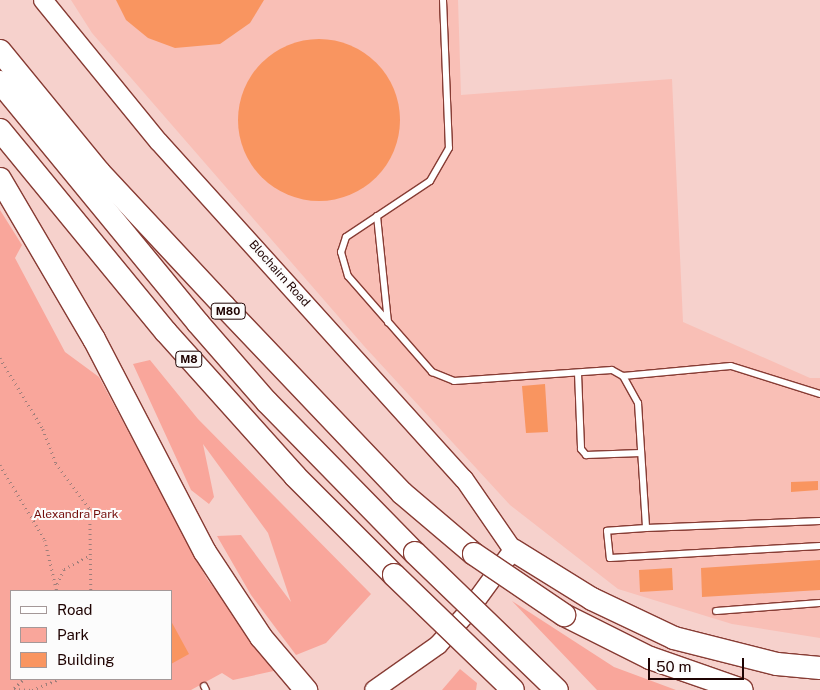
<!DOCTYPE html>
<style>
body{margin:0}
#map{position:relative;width:820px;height:690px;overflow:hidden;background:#f6d1cc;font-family:"Public Sans",sans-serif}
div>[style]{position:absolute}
.built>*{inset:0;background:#f9bfb6}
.green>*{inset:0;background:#f9a69b}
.building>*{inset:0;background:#f99560}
.round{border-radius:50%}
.path>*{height:2.5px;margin-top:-1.25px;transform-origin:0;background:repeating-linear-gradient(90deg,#9f7e7a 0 1px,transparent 0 5px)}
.roads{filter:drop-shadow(1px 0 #873c34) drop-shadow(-1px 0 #873c34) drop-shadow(0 1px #873c34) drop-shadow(0 -1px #873c34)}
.lane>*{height:6px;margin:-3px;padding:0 3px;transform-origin:3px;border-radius:3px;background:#fff}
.secondary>*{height:18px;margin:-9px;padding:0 9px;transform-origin:9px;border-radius:9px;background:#fff}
.highway>*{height:22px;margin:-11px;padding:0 11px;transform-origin:11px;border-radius:11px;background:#fff}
.bridges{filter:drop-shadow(1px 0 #873c34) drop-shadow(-1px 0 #873c34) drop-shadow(0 1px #873c34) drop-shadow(0 -1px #873c34)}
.highway-bridge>*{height:22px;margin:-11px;padding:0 11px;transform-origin:11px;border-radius:11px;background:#fff}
span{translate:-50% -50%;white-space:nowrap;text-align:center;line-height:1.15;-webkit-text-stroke:4px #fcfcfc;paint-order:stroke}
.shield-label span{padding:1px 4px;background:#fcfcfc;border:1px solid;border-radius:4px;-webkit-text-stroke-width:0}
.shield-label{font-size:11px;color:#1f0302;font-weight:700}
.street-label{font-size:12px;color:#1f0302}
.park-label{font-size:12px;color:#730e0c}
.legend{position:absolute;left:10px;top:590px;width:162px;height:90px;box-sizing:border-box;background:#fcfcfc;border:1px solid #a49898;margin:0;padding:6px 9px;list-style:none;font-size:15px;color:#1f0302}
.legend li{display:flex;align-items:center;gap:10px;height:25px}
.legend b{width:25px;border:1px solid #a49898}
.scale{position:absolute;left:648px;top:658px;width:96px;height:22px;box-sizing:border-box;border:2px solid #1f0302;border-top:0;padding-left:6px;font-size:15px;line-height:18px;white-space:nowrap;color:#1f0302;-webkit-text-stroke:4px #fcfcfc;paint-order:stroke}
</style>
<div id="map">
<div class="built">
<div style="clip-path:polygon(71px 0,458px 0,461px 95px,672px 79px,683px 322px,810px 378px,820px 378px,820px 638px,732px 624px,618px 589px,510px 505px,364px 346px,92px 33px)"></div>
</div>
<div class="green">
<div style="clip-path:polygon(evenodd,0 210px,22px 245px,15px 258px,65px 352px,99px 377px,207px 579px,278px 670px,233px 680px,222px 673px,191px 690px,0 690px,0 210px,11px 591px,171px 591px,171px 679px,11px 679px,11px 591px)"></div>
<div style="clip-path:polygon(150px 360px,198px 419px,371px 594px,326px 643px,296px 655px,251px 595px,217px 536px,241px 535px,291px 602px,268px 533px,203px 444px,214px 497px,209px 504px,191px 490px,133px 364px)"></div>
<div style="clip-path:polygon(512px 601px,614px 667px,676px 690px,597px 690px)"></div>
<div style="clip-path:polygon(460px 669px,477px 683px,476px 690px,442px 690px)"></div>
</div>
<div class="building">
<div style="clip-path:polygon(116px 0,264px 0,250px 23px,220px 44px,175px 48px,148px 38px,126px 20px)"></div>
<div class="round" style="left:238px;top:39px;width:162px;height:162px"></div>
<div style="clip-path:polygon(545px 384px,548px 432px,526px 433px,522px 386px)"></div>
<div style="clip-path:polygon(818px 481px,818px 490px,791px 492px,791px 482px)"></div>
<div style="clip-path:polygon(820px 560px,820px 590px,702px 597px,701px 568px)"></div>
<div style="clip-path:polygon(672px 568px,673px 590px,640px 592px,639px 570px)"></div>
<div style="clip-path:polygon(171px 621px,189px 654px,171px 664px)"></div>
</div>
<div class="path">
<div style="left:0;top:358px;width:83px;rotate:58.8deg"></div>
<div style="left:43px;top:429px;width:36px;rotate:69deg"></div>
<div style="left:56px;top:463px;width:57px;rotate:53.5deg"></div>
<div style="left:90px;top:509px;width:82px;rotate:89.3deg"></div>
<div style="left:0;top:465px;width:87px;rotate:59deg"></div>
<div style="left:45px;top:540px;width:52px;rotate:76.8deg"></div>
<div style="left:57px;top:584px;width:17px;rotate:-65deg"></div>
<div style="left:64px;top:569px;width:30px;rotate:-28deg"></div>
<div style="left:14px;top:688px;width:13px;rotate:-42deg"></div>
<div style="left:14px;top:689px;width:18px;rotate:3deg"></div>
<div style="left:32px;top:690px;width:29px;rotate:-22deg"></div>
</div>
<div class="roads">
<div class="lane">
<div style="left:443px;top:0;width:148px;rotate:87.7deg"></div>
<div style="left:449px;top:148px;width:38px;rotate:120deg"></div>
<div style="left:430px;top:181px;width:101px;rotate:146.3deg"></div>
<div style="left:346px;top:237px;width:16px;rotate:108deg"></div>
<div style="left:341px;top:252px;width:25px;rotate:74deg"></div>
<div style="left:348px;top:276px;width:128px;rotate:48.8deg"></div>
<div style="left:432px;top:372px;width:24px;rotate:22deg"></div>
<div style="left:454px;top:381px;width:158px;rotate:-4deg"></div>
<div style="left:612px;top:370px;width:13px;rotate:29deg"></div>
<div style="left:623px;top:376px;width:31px;rotate:61deg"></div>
<div style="left:638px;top:403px;width:125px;rotate:86.3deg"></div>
<div style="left:646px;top:528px;width:174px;rotate:-2.3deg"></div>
<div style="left:377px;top:216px;width:107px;rotate:84.1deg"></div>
<div style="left:578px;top:373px;width:76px;rotate:87.7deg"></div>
<div style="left:581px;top:449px;width:8px;rotate:50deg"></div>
<div style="left:586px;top:455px;width:55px;rotate:-2.1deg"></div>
<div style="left:623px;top:376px;width:108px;rotate:-5.3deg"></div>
<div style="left:731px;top:366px;width:93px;rotate:17.5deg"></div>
<div style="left:646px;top:528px;width:39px;rotate:176deg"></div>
<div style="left:607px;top:531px;width:27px;rotate:84deg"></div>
<div style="left:610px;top:558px;width:210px;rotate:-3.3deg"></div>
<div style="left:716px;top:611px;width:104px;rotate:-4.4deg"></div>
<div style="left:204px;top:686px;width:4px;rotate:63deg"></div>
</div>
<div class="secondary">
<div style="left:43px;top:0;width:183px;rotate:50.8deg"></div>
<div style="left:159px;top:142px;width:455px;rotate:47.9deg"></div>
<div style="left:464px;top:479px;width:86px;rotate:55.4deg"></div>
<div style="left:513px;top:550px;width:78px;rotate:126.1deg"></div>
<div style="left:467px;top:613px;width:43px;rotate:132.2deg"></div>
<div style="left:438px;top:645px;width:78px;rotate:144.9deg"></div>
</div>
<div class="highway">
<div style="left:0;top:51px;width:156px;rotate:50.7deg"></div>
<div style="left:99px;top:172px;width:183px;rotate:47deg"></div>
<div style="left:224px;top:306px;width:258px;rotate:46.4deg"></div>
<div style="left:402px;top:493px;width:94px;rotate:40.3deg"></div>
<div style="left:0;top:82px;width:312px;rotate:50.6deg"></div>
<div style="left:198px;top:323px;width:105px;rotate:48.9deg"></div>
<div style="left:267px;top:402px;width:211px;rotate:45.6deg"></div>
<div style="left:0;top:130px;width:261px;rotate:50.6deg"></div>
<div style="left:166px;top:332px;width:193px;rotate:48.1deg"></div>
<div style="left:295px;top:476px;width:140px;rotate:45deg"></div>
<div style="left:0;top:179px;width:186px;rotate:59.6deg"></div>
<div style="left:94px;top:339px;width:240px;rotate:62.5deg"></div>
<div style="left:205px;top:552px;width:102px;rotate:56.6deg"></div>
<div style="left:261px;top:637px;width:70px;rotate:49.7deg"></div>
<div style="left:513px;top:550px;width:93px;rotate:31.8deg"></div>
<div style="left:592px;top:599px;width:91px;rotate:25.4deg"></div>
<div style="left:674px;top:638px;width:106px;rotate:14.2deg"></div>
<div style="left:777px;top:664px;width:43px;rotate:5.3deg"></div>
<div style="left:564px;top:615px;width:96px;rotate:26.6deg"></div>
<div style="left:650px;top:658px;width:97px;rotate:19.2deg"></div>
</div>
</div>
<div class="bridges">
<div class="highway-bridge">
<div style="left:415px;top:553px;width:197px;rotate:44deg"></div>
<div style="left:474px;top:554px;width:109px;rotate:34.1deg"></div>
<div style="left:394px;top:575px;width:165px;rotate:44deg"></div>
</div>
</div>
<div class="shield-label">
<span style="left:228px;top:311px">M80</span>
<span style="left:189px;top:359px">M8</span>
</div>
<div class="street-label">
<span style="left:279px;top:274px;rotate:48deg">Blochairn Road</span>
</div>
<div class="park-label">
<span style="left:76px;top:515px">Alexandra Park</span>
</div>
<ul class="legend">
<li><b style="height:6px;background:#fff"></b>Road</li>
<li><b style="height:14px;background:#f9a69b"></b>Park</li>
<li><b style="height:14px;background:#f99560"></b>Building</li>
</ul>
<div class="scale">50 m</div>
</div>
